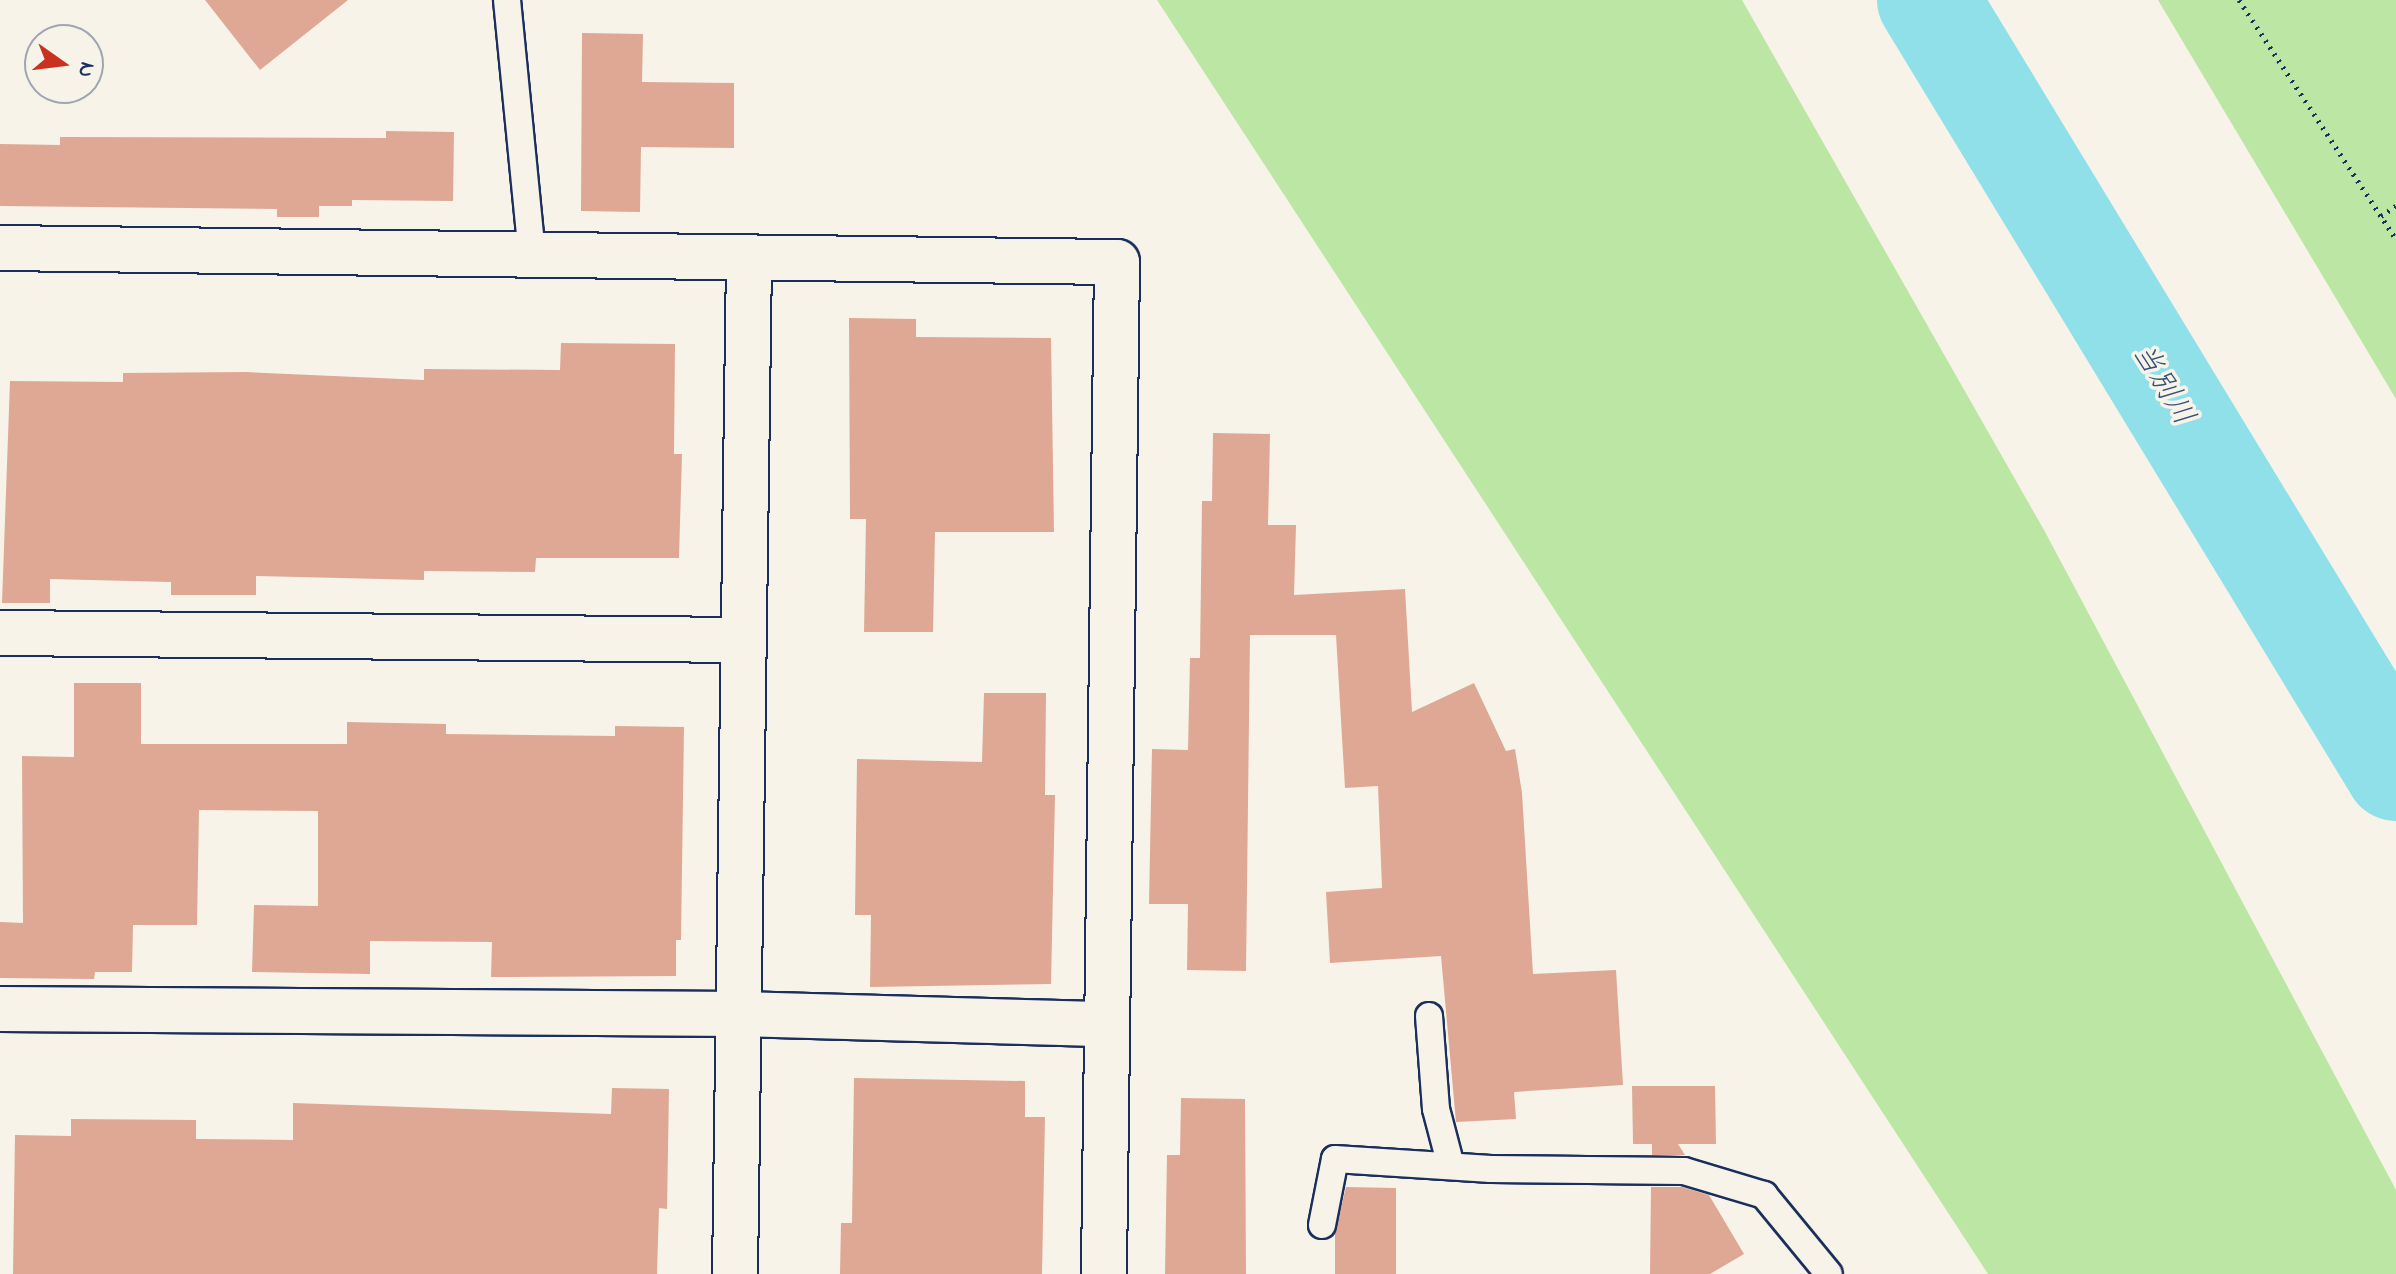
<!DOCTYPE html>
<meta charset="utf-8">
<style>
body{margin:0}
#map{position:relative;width:2396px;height:1274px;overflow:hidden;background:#f7f3e8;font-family:"Indie Flower","Klee One",sans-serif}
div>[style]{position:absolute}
.green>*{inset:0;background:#bbe6a3}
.river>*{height:102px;margin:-51px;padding:0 51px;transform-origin:51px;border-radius:51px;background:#8fe0e9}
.building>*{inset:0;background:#dea894}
.path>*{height:5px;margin-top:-2.5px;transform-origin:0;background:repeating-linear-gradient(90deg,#1b2f5e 0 2px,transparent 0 8px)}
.roads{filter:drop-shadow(2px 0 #1b2f5e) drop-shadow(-2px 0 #1b2f5e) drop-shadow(0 2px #1b2f5e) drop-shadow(0 -2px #1b2f5e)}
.lane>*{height:26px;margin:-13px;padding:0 13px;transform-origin:13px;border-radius:13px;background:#f7f3e8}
.street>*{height:44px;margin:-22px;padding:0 22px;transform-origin:22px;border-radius:22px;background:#f7f3e8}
span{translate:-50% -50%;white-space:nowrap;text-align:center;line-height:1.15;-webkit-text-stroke:7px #f7f3e8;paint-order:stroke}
.water-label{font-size:30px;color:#32527a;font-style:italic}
.north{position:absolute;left:24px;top:24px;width:80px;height:80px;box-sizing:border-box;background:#f7f3e8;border:2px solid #9fa5b1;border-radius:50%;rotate:104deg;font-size:22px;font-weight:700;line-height:32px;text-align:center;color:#1b2f5e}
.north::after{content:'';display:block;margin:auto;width:28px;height:36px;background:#c8321e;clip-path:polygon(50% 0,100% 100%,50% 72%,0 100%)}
</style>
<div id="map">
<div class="green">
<div style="clip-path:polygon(1157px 0,1742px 0,2044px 530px,2396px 1190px,2396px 1274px,1988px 1274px)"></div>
<div style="clip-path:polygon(2158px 0,2396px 0,2396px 399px)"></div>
</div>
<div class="river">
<div style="left:1928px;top:0;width:901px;rotate:58.71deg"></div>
</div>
<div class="building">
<div style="clip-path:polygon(205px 0,348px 0,260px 70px)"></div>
<div style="clip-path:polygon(582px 33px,643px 34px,642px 82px,734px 83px,734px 148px,641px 147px,640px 212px,581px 211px)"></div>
<div style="clip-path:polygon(386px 131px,454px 132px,453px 201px,352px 200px,352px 206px,319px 206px,319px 217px,277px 217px,277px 209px,0 206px,0 144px,60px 145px,60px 137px,386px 138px)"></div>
<div style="clip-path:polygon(849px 318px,916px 319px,916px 337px,1051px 338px,1054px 532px,935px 532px,933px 632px,864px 632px,866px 519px,850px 519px)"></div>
<div style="clip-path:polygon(561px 343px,675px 344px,674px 454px,682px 454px,679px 558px,536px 558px,535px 572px,424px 571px,424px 580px,256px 576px,256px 595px,171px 595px,171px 582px,50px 579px,50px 603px,2px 603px,10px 381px,123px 382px,123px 373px,245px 372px,424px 380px,424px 369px,560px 370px)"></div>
<div style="clip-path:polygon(1213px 433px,1270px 434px,1268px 525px,1296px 525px,1294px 595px,1405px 589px,1412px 712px,1474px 683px,1506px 751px,1515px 749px,1522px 793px,1533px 974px,1616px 970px,1623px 1085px,1514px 1092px,1516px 1119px,1456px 1122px,1441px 956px,1330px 963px,1326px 892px,1382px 888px,1378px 786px,1345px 788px,1336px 635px,1250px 635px,1246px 971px,1187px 970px,1188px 904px,1149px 904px,1152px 749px,1188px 750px,1190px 658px,1200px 658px,1202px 501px,1212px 501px)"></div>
<div style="clip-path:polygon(74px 683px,141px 683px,141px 744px,347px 744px,347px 722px,446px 724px,446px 734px,615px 736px,615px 726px,684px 727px,681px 940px,676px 940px,676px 976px,491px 977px,492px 942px,370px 941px,370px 974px,252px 972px,254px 905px,318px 906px,318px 811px,199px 810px,197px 925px,133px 925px,132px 972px,95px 972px,94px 979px,0 978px,0 922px,23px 923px,22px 756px,74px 757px)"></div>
<div style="clip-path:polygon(984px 693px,1046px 693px,1045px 795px,1055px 795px,1051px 984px,870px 987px,871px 915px,855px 915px,857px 759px,982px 762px)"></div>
<div style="clip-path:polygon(854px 1078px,1025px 1081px,1025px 1117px,1045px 1117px,1042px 1274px,840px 1274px,841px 1223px,852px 1223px)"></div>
<div style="clip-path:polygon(1632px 1086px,1715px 1086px,1716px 1144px,1678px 1144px,1685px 1155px,1652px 1155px,1652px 1144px,1633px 1144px)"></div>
<div style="clip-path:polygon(612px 1088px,669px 1089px,667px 1209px,659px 1208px,657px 1274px,13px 1274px,15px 1135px,71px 1136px,71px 1119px,196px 1120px,196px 1139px,293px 1140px,293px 1103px,611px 1114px)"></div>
<div style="clip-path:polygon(1181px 1098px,1245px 1099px,1246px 1274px,1165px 1274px,1167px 1155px,1180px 1155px)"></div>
<div style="clip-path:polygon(1346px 1187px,1396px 1188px,1396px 1274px,1335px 1274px,1335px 1233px)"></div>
<div style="clip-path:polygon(1651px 1187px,1682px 1187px,1709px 1195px,1744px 1254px,1710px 1274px,1650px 1274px)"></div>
</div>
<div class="path">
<div style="left:2239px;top:0;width:286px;rotate:56.7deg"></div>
<div style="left:2381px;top:216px;width:18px;rotate:-34deg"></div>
</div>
<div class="roads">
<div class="lane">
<div style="left:507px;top:0;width:256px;rotate:84.4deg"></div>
<div style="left:1429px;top:1016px;width:93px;rotate:85.7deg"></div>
<div style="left:1436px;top:1109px;width:59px;rotate:75.3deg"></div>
<div style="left:1322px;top:1225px;width:67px;rotate:-78.9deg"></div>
<div style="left:1335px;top:1159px;width:156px;rotate:3.7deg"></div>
<div style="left:1491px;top:1169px;width:193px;rotate:0.6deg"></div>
<div style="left:1684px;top:1171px;width:84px;rotate:16.7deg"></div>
<div style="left:1764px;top:1195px;width:102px;rotate:50.6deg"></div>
</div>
<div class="street">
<div style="left:0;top:248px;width:1117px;rotate:0.72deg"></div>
<div style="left:1117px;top:262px;width:1012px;rotate:90.74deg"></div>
<div style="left:0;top:633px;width:744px;rotate:0.54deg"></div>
<div style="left:0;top:1009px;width:739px;rotate:0.39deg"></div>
<div style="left:739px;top:1014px;width:368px;rotate:1.6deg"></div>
<div style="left:735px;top:1274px;width:1017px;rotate:-89.21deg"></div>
</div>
</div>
<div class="water-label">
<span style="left:2162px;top:385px;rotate:59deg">当別川</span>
</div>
<div class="north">N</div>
</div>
